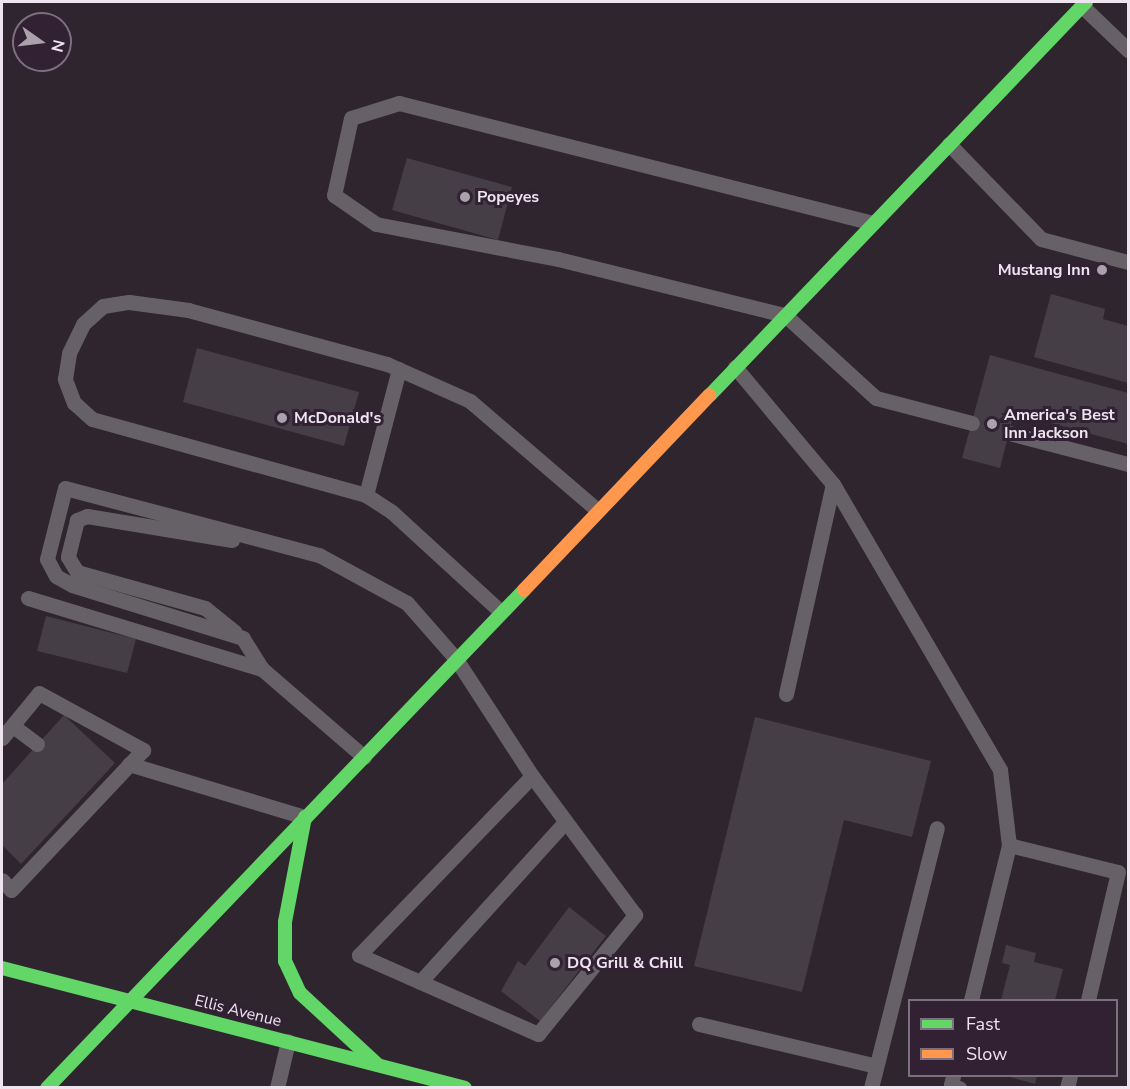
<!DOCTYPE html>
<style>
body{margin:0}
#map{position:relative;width:1130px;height:1089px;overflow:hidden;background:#2e252f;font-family:"Nunito Sans",sans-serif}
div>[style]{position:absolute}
.building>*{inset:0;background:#453e46}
.lane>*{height:15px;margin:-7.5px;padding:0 7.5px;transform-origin:7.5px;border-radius:7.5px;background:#666067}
.fast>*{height:14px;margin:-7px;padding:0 7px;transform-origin:7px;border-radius:7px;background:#63d668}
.slow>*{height:14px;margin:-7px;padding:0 7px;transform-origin:7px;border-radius:7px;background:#ff974d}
.dots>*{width:16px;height:16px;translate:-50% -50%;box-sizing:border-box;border:3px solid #312133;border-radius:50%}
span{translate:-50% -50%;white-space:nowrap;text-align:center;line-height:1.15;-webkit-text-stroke:6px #312133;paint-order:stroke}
.poi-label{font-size:16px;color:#eee4ef;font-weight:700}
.left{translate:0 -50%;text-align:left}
.right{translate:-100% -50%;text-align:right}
.street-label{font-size:16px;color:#eee4ef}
.frame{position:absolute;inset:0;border:3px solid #eee4ef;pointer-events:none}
.legend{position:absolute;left:908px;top:999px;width:210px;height:78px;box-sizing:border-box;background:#312133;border:2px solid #7d6f7e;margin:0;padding:8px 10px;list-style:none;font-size:18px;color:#eee4ef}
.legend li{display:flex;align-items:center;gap:12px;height:30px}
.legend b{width:30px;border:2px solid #7d6f7e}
.north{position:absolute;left:12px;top:12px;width:60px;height:60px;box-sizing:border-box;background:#312133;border:2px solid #7d6f7e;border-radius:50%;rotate:104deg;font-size:16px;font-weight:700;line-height:24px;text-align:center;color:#eee4ef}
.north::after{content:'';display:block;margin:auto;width:21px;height:27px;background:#aba1ac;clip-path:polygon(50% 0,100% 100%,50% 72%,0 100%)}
</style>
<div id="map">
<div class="building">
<div style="clip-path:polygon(407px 158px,512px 187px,498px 240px,392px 210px)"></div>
<div style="clip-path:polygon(1051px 294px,1105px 309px,1103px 319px,1128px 326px,1128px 383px,1034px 357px)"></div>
<div style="clip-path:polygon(197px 348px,359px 392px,344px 446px,183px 402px)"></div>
<div style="clip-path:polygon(990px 355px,1128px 393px,1128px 444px,1014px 413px,1000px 468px,962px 458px)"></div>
<div style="clip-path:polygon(46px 616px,136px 639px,127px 673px,37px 651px)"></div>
<div style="clip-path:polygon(64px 715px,115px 763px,21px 864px,2px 845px,2px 784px)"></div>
<div style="clip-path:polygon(755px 717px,931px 761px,912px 837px,844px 820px,802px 992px,694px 966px)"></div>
<div style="clip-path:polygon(569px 907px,606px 936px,540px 1021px,501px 991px,518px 961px,525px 966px)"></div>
<div style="clip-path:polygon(1006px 945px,1036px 953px,1034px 962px,1063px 969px,1055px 1000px,1001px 1000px,1010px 965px,1002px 963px)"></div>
<div style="clip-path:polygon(1006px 1076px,1037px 1076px,1035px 1084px)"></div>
</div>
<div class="lane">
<div style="left:1082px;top:6px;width:64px;rotate:43.7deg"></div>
<div style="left:949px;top:144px;width:132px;rotate:45.9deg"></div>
<div style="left:1041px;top:239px;width:90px;rotate:14.8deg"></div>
<div style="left:873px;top:223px;width:489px;rotate:-165.8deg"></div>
<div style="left:399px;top:103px;width:50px;rotate:162.6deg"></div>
<div style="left:351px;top:118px;width:79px;rotate:102.4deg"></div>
<div style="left:334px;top:195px;width:51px;rotate:34.6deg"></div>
<div style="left:376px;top:224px;width:185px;rotate:10.9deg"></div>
<div style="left:558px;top:259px;width:234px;rotate:13.9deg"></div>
<div style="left:785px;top:315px;width:123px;rotate:42.4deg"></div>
<div style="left:876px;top:398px;width:99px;rotate:14.6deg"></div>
<div style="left:735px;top:367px;width:153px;rotate:50.1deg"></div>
<div style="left:833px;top:484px;width:331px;rotate:59.7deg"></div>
<div style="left:1000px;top:770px;width:76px;rotate:83.2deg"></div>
<div style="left:1009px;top:433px;width:123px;rotate:14.6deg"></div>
<div style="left:366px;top:495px;width:130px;rotate:-75.3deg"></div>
<div style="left:232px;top:540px;width:147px;rotate:-170.6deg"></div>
<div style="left:87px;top:516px;width:11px;rotate:158deg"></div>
<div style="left:77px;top:520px;width:38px;rotate:104deg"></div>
<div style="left:68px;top:557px;width:17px;rotate:59deg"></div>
<div style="left:77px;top:572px;width:133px;rotate:15.7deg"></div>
<div style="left:205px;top:608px;width:38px;rotate:39deg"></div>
<div style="left:28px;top:598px;width:245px;rotate:16.9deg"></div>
<div style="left:501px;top:612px;width:148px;rotate:-137.5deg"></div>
<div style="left:392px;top:512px;width:31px;rotate:-147deg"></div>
<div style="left:366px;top:495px;width:284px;rotate:-164.5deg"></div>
<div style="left:92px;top:419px;width:24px;rotate:-138deg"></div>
<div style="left:74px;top:403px;width:26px;rotate:-111deg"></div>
<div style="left:65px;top:379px;width:26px;rotate:-81deg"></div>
<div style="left:69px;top:353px;width:32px;rotate:-64deg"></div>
<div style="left:83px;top:324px;width:27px;rotate:-42deg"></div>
<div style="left:103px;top:306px;width:26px;rotate:-9deg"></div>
<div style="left:129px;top:302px;width:60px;rotate:7.7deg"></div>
<div style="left:188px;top:310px;width:206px;rotate:15.2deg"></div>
<div style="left:387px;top:364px;width:91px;rotate:24deg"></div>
<div style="left:470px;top:401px;width:167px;rotate:40.6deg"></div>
<div style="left:786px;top:694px;width:215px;rotate:-77.4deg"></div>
<div style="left:13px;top:726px;width:30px;rotate:37deg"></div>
<div style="left:2px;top:738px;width:58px;rotate:-50.6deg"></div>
<div style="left:39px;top:693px;width:119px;rotate:28.7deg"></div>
<div style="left:143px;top:750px;width:192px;rotate:133.3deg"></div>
<div style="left:11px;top:890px;width:13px;rotate:-132deg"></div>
<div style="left:364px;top:757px;width:135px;rotate:-139.2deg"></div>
<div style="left:262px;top:669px;width:36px;rotate:-122deg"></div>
<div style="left:243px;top:638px;width:179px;rotate:-162.8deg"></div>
<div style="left:72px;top:585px;width:18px;rotate:-151deg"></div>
<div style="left:56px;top:576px;width:19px;rotate:-118deg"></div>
<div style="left:47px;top:559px;width:73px;rotate:-75.8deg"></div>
<div style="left:65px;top:488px;width:263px;rotate:14.8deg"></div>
<div style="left:319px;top:555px;width:100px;rotate:28.6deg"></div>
<div style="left:407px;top:603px;width:74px;rotate:48.8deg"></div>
<div style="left:456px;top:659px;width:140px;rotate:57deg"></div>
<div style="left:532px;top:776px;width:249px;rotate:134deg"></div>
<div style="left:359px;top:955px;width:196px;rotate:23.8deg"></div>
<div style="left:538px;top:1034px;width:154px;rotate:-50.8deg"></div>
<div style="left:635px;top:915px;width:173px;rotate:-126.5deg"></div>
<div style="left:129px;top:764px;width:184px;rotate:16.8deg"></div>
<div style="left:420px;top:982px;width:216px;rotate:-47.8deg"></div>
<div style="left:971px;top:1000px;width:160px;rotate:-76.2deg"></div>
<div style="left:1009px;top:845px;width:112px;rotate:13.9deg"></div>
<div style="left:1118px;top:872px;width:131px;rotate:103.2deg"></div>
<div style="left:699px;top:1024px;width:182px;rotate:13.3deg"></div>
<div style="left:953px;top:1076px;width:9px;rotate:103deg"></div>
<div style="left:951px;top:1085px;width:9px;rotate:21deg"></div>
<div style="left:277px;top:1088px;width:48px;rotate:-76.8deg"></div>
<div style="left:871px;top:1088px;width:268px;rotate:-75.8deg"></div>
<div style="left:1067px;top:1088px;width:12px;rotate:-76deg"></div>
</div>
<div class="fast">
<div style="left:710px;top:395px;width:544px;rotate:-46.27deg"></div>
<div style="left:305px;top:817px;width:107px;rotate:100.8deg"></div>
<div style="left:285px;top:922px;width:39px;rotate:90deg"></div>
<div style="left:285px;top:961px;width:35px;rotate:65deg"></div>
<div style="left:300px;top:993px;width:106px;rotate:42.7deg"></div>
<div style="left:2px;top:968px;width:478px;rotate:14.5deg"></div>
<div style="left:47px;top:1088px;width:690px;rotate:-46.23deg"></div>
</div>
<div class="slow">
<div style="left:524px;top:590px;width:269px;rotate:-46.4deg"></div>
</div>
<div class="dots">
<div style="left:465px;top:197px;background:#aba1ac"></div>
<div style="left:1102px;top:270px;background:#aba1ac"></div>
<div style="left:282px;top:418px;background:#aba1ac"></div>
<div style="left:992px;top:424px;background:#aba1ac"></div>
<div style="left:555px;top:963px;background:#aba1ac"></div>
</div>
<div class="poi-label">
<span class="left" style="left:477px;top:197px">Popeyes</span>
<span class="right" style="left:1090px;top:270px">Mustang Inn</span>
<span class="left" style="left:1004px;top:424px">America's Best<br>Inn Jackson</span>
<span class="left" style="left:294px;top:418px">McDonald's</span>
<span class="left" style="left:567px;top:963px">DQ Grill &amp; Chill</span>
</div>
<div class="street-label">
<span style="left:238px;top:1011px;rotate:14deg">Ellis Avenue</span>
</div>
<div class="frame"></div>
<ul class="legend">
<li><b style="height:8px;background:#63d668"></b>Fast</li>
<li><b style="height:8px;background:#ff974d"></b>Slow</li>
</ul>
<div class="north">N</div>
</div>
